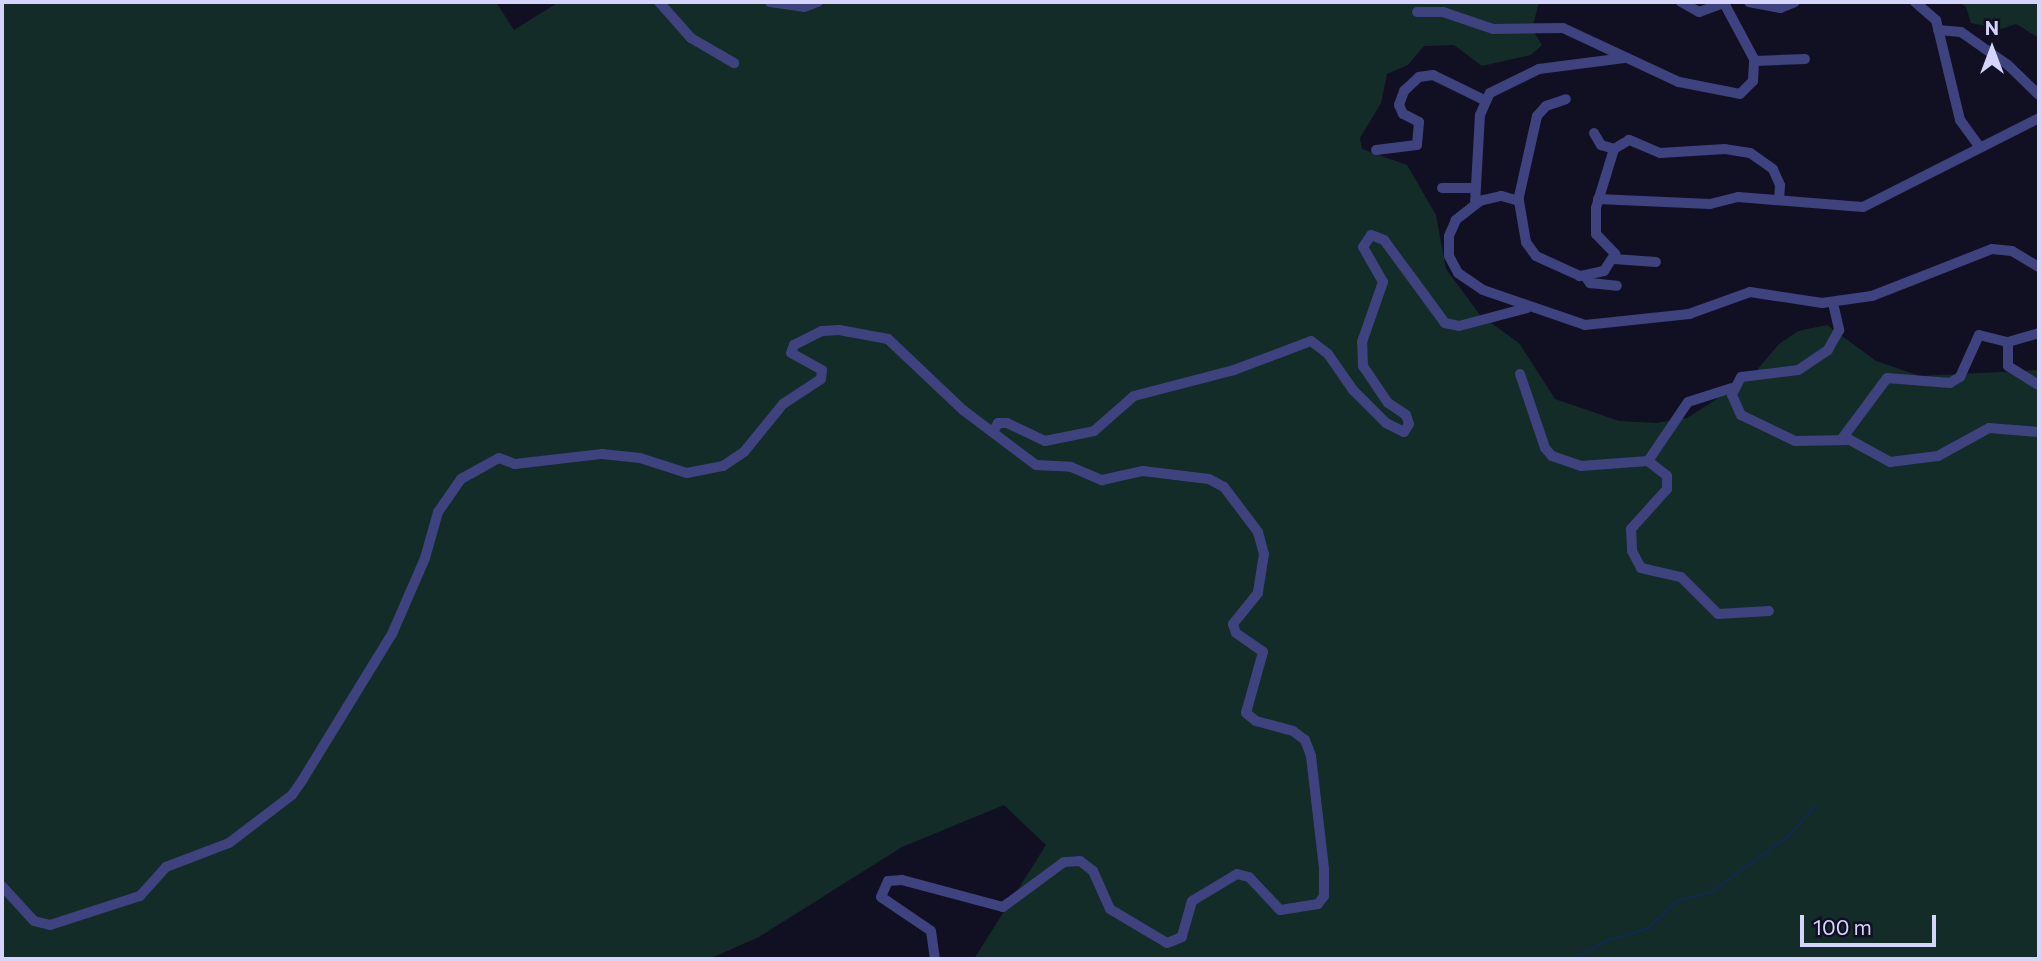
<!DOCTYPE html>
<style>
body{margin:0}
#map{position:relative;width:2041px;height:961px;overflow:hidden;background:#111022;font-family:Commissioner,sans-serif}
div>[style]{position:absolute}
.green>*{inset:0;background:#132c28}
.stream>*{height:2.5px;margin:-1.25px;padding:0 1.25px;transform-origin:1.25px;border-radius:1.25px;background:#112a45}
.minor>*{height:10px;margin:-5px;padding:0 5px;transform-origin:5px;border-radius:5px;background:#3e427e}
span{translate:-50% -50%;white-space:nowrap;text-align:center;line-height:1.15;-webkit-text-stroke:5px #111022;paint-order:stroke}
.frame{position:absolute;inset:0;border:4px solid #d4d4fc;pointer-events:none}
.north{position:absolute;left:1957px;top:14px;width:70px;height:70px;-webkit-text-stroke:5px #111022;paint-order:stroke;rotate:0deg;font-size:19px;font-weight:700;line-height:28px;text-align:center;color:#d4d4fc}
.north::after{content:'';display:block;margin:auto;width:24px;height:32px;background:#d4d4fc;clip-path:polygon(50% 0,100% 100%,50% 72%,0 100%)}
.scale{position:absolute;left:1800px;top:915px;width:136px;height:32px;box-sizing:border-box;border:4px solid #d4d4fc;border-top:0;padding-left:9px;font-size:21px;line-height:24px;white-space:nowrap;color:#d4d4fc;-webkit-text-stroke:5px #111022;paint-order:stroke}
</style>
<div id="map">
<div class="green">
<div style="clip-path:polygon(2px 2px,496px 2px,514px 30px,559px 2px,1539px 2px,1532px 29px,1542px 45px,1531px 55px,1482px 66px,1454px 45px,1424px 46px,1408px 65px,1387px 74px,1381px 103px,1360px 138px,1362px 149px,1407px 165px,1436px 215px,1446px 269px,1480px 315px,1519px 343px,1555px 399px,1619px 421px,1656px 423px,1687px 418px,1751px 377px,1779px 344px,1798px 331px,1827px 325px,1876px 361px,1920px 376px,2039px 370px,2039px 959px,974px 959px,1046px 845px,1004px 805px,902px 847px,759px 937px,709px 959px,2px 959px)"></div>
<div style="clip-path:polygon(1959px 2px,2039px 2px,2039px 38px,2016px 24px,2001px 29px,1971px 23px,1966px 7px)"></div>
</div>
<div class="stream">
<div style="left:1572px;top:959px;width:42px;rotate:-28.4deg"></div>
<div style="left:1609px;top:939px;width:41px;rotate:-15.8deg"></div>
<div style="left:1648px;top:928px;width:40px;rotate:-44deg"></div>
<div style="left:1677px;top:900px;width:34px;rotate:-14deg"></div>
<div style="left:1710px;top:892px;width:97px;rotate:-35.8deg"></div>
<div style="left:1789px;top:835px;width:38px;rotate:-49deg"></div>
</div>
<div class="minor">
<div style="left:659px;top:2px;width:48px;rotate:48.4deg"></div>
<div style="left:691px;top:38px;width:50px;rotate:30.2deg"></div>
<div style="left:770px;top:2px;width:34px;rotate:8deg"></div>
<div style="left:804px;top:7px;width:15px;rotate:-20deg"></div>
<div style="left:1681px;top:2px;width:21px;rotate:29deg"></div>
<div style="left:1699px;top:12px;width:29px;rotate:-20deg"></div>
<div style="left:1749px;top:2px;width:32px;rotate:11deg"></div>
<div style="left:1780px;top:8px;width:16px;rotate:-22deg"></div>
<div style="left:1915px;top:2px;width:28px;rotate:41deg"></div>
<div style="left:1936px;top:20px;width:103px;rotate:76.5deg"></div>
<div style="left:1960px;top:120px;width:34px;rotate:54deg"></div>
<div style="left:1417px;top:12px;width:26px"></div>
<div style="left:1443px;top:12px;width:53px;rotate:18.8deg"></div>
<div style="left:1493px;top:29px;width:70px;rotate:-0.8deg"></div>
<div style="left:1563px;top:28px;width:128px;rotate:25deg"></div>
<div style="left:1679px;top:82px;width:62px;rotate:11.1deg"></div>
<div style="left:1740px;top:94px;width:18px;rotate:-45deg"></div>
<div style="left:1753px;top:81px;width:22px;rotate:-87deg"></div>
<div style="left:1754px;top:59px;width:64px;rotate:-118.2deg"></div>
<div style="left:1938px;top:30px;width:23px;rotate:5deg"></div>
<div style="left:1961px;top:32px;width:57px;rotate:35.1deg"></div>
<div style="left:2008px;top:65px;width:43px;rotate:44.1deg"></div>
<div style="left:1755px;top:61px;width:50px;rotate:-2.3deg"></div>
<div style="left:1594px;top:133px;width:14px;rotate:60deg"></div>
<div style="left:1601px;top:145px;width:14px;rotate:17deg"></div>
<div style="left:1376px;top:150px;width:41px;rotate:-7deg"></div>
<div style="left:1417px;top:145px;width:23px;rotate:-85deg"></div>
<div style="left:1419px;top:122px;width:18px;rotate:-153deg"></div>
<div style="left:1403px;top:114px;width:10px;rotate:-114deg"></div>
<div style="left:1399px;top:105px;width:15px;rotate:-70deg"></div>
<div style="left:1404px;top:91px;width:21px;rotate:-43deg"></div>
<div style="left:1419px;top:77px;width:14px;rotate:-8deg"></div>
<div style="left:1433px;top:75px;width:57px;rotate:26.1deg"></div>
<div style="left:1442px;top:188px;width:32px"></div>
<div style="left:1598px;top:199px;width:112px;rotate:2.6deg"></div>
<div style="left:1710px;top:204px;width:29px;rotate:-14deg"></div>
<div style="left:1738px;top:197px;width:125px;rotate:4.6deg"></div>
<div style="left:1863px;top:207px;width:197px;rotate:-26.8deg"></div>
<div style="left:1779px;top:200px;width:15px;rotate:-86deg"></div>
<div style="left:1780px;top:185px;width:17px;rotate:-114deg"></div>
<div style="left:1773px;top:169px;width:28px;rotate:-145deg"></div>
<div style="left:1750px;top:153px;width:25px;rotate:-171deg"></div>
<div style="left:1725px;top:149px;width:65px;rotate:176.5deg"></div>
<div style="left:1660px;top:153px;width:34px;rotate:-157deg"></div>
<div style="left:1629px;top:140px;width:17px;rotate:149deg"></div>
<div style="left:1614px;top:149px;width:62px;rotate:107deg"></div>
<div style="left:1596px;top:208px;width:26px;rotate:90deg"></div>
<div style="left:1596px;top:234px;width:28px;rotate:46deg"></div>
<div style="left:1615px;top:254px;width:20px;rotate:123deg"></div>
<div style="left:1604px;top:271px;width:25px;rotate:168deg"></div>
<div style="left:1580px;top:276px;width:48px;rotate:-155.6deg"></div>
<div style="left:1536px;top:256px;width:17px;rotate:-126deg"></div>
<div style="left:1526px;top:242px;width:42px;rotate:-99.7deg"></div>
<div style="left:1519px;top:201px;width:19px;rotate:-164deg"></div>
<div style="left:1501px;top:196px;width:22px;rotate:167deg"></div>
<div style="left:1480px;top:201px;width:31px;rotate:142deg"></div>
<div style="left:1456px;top:220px;width:17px;rotate:114deg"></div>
<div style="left:1449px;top:236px;width:20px;rotate:90deg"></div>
<div style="left:1449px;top:256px;width:19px;rotate:62deg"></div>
<div style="left:1458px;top:273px;width:30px;rotate:34deg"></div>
<div style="left:1483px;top:290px;width:108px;rotate:18.9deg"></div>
<div style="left:1585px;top:325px;width:105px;rotate:-6deg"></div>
<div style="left:1689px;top:314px;width:65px;rotate:-19.8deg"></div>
<div style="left:1750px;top:292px;width:73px;rotate:8.7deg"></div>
<div style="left:1822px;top:303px;width:50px;rotate:-8deg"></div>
<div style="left:1872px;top:296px;width:129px;rotate:-21.4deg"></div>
<div style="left:1992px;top:249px;width:20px;rotate:6deg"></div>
<div style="left:2012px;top:251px;width:31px;rotate:31deg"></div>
<div style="left:1518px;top:201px;width:87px;rotate:-77.4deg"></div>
<div style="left:1537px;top:116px;width:13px;rotate:-48deg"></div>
<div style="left:1546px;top:106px;width:21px;rotate:-19deg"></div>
<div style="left:1475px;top:204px;width:89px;rotate:-86.8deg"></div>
<div style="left:1480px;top:115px;width:24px;rotate:-66deg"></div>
<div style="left:1490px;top:93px;width:55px;rotate:-26.1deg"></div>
<div style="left:1539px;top:69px;width:86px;rotate:-7.4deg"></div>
<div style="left:1614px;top:259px;width:42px;rotate:4.1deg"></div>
<div style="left:1585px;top:276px;width:9px;rotate:54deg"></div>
<div style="left:1590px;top:283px;width:27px;rotate:6deg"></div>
<div style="left:1833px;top:303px;width:28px;rotate:77deg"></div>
<div style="left:1839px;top:330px;width:23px;rotate:119deg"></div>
<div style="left:1828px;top:350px;width:36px;rotate:146deg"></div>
<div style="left:1798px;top:370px;width:57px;rotate:173deg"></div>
<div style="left:1741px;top:377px;width:20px;rotate:117deg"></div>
<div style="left:1732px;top:395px;width:22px;rotate:66deg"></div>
<div style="left:1741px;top:415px;width:60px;rotate:25.7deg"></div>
<div style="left:1795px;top:441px;width:55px;rotate:-1deg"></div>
<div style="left:1850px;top:440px;width:46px;rotate:28.8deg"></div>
<div style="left:1890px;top:462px;width:48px;rotate:-7.1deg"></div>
<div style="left:1938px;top:456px;width:58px;rotate:-28.8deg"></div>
<div style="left:1989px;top:428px;width:50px;rotate:4.6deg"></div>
<div style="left:2008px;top:342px;width:24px;rotate:90deg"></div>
<div style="left:2008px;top:366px;width:36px;rotate:32deg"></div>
<div style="left:1520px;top:374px;width:78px;rotate:71.3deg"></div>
<div style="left:1545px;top:448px;width:11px;rotate:49deg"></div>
<div style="left:1552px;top:456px;width:31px;rotate:19deg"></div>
<div style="left:1581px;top:466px;width:67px;rotate:-4.3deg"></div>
<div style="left:1648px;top:461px;width:24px;rotate:38deg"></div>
<div style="left:1667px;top:476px;width:13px;rotate:90deg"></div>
<div style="left:1667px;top:489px;width:54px;rotate:132deg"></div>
<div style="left:1631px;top:529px;width:22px;rotate:87deg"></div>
<div style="left:1632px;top:551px;width:19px;rotate:62deg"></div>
<div style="left:1641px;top:568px;width:41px;rotate:12.7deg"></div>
<div style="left:1681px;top:577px;width:52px;rotate:45deg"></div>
<div style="left:1718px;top:614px;width:51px;rotate:-3.4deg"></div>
<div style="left:993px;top:432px;width:10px;rotate:-61deg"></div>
<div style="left:998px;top:423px;width:9px"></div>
<div style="left:1007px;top:423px;width:42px;rotate:25.3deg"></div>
<div style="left:1045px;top:441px;width:50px;rotate:-11.5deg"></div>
<div style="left:1094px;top:431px;width:53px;rotate:-41.2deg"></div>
<div style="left:1134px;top:396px;width:103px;rotate:-14.6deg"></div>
<div style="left:1234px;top:370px;width:82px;rotate:-20.6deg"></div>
<div style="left:1311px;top:341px;width:21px;rotate:37deg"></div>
<div style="left:1328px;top:354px;width:44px;rotate:55.2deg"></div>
<div style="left:1353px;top:390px;width:47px;rotate:45deg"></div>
<div style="left:1386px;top:423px;width:20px;rotate:27deg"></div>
<div style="left:1404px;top:432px;width:9px;rotate:-58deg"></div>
<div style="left:1409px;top:424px;width:9px;rotate:-108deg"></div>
<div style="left:1406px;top:415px;width:22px;rotate:-146deg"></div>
<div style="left:1388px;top:403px;width:45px;rotate:-124deg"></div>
<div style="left:1363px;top:366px;width:24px;rotate:-92deg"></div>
<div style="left:1362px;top:342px;width:64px;rotate:-70.7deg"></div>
<div style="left:1383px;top:282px;width:40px;rotate:-119.7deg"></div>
<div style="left:1363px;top:247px;width:14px;rotate:-56deg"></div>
<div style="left:1371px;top:235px;width:14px;rotate:21deg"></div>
<div style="left:1384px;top:240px;width:103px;rotate:53.7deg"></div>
<div style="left:1445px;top:323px;width:14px;rotate:12deg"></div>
<div style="left:1459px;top:326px;width:70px;rotate:-14.8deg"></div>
<div style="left:1841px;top:440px;width:77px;rotate:-53.4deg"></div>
<div style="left:1887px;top:378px;width:63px;rotate:4.5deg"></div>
<div style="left:1950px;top:383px;width:12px;rotate:-31deg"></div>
<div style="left:1960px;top:377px;width:46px;rotate:-65.7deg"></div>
<div style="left:1979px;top:335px;width:30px;rotate:14deg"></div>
<div style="left:2008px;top:342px;width:32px;rotate:-16deg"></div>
<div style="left:1648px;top:461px;width:71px;rotate:-55.9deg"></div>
<div style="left:1688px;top:402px;width:46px;rotate:-17.7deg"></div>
<div style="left:2px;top:886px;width:47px;rotate:47.6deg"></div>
<div style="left:34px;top:921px;width:16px;rotate:14deg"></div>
<div style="left:50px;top:925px;width:95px;rotate:-17.9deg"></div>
<div style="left:140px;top:896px;width:39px;rotate:-48deg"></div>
<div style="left:166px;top:867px;width:67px;rotate:-20.9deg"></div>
<div style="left:229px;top:843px;width:79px;rotate:-37.3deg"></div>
<div style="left:292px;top:795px;width:19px;rotate:-55deg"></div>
<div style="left:303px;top:779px;width:170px;rotate:-58.5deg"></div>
<div style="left:392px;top:634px;width:83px;rotate:-66.5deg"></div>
<div style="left:425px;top:558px;width:48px;rotate:-74.2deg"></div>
<div style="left:438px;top:512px;width:40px;rotate:-55.1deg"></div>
<div style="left:461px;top:479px;width:43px;rotate:-28.9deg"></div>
<div style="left:499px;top:458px;width:17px;rotate:21deg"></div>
<div style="left:515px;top:464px;width:88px;rotate:-6.6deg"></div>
<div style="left:602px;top:454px;width:38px;rotate:6deg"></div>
<div style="left:640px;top:458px;width:49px;rotate:17.7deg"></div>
<div style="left:687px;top:473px;width:37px;rotate:-11deg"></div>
<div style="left:723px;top:466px;width:25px;rotate:-34deg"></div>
<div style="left:744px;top:452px;width:62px;rotate:-50.9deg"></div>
<div style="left:783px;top:404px;width:45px;rotate:-33.3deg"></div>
<div style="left:821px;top:379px;width:9px;rotate:-84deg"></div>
<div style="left:822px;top:370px;width:35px;rotate:-151deg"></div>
<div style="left:791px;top:353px;width:9px;rotate:-69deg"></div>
<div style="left:794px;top:345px;width:31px;rotate:-27deg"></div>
<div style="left:822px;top:331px;width:17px;rotate:-3deg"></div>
<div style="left:839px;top:330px;width:50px;rotate:10.4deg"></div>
<div style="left:888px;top:339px;width:103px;rotate:43.4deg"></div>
<div style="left:963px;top:410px;width:91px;rotate:37deg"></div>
<div style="left:1036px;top:465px;width:35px;rotate:3deg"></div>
<div style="left:1071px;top:467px;width:34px;rotate:23deg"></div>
<div style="left:1102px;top:480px;width:42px;rotate:-12.4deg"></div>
<div style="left:1143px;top:471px;width:66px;rotate:6.9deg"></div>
<div style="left:1209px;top:479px;width:17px;rotate:28deg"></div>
<div style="left:1224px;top:487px;width:56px;rotate:52.9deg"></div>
<div style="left:1258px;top:532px;width:23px;rotate:75deg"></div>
<div style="left:1264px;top:554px;width:39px;rotate:99deg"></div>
<div style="left:1258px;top:593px;width:40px;rotate:129deg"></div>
<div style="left:1233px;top:624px;width:9px;rotate:72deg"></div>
<div style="left:1236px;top:633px;width:33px;rotate:35deg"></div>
<div style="left:1263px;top:652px;width:63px;rotate:105.6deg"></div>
<div style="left:1246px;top:713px;width:13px;rotate:39deg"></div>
<div style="left:1256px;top:721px;width:38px;rotate:15deg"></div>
<div style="left:1293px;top:731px;width:15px;rotate:37deg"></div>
<div style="left:1305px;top:740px;width:17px;rotate:69deg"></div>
<div style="left:1311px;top:756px;width:114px;rotate:83.4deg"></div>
<div style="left:1324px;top:869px;width:27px;rotate:90deg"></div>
<div style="left:1324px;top:896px;width:10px;rotate:127deg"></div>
<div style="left:1318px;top:904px;width:38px;rotate:171deg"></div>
<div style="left:1280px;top:910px;width:45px;rotate:-133.2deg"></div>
<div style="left:1249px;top:877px;width:12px;rotate:-166deg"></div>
<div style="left:1237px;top:874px;width:52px;rotate:149deg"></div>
<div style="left:1192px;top:901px;width:37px;rotate:106deg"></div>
<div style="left:1182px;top:937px;width:16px;rotate:158deg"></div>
<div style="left:1167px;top:943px;width:66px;rotate:-149.2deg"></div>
<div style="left:1110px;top:909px;width:42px;rotate:-114.1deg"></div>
<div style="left:1093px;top:871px;width:16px;rotate:-142deg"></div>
<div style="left:1080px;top:861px;width:16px;rotate:176deg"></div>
<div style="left:1064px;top:862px;width:76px;rotate:143.6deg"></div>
<div style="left:1003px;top:907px;width:105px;rotate:-165deg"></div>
<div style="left:902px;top:880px;width:14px;rotate:176deg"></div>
<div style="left:888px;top:881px;width:17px;rotate:114deg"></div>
<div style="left:881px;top:897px;width:60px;rotate:34.2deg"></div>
<div style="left:931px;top:931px;width:28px;rotate:82deg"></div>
</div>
<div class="frame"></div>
<div class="north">N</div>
<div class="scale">100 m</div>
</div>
